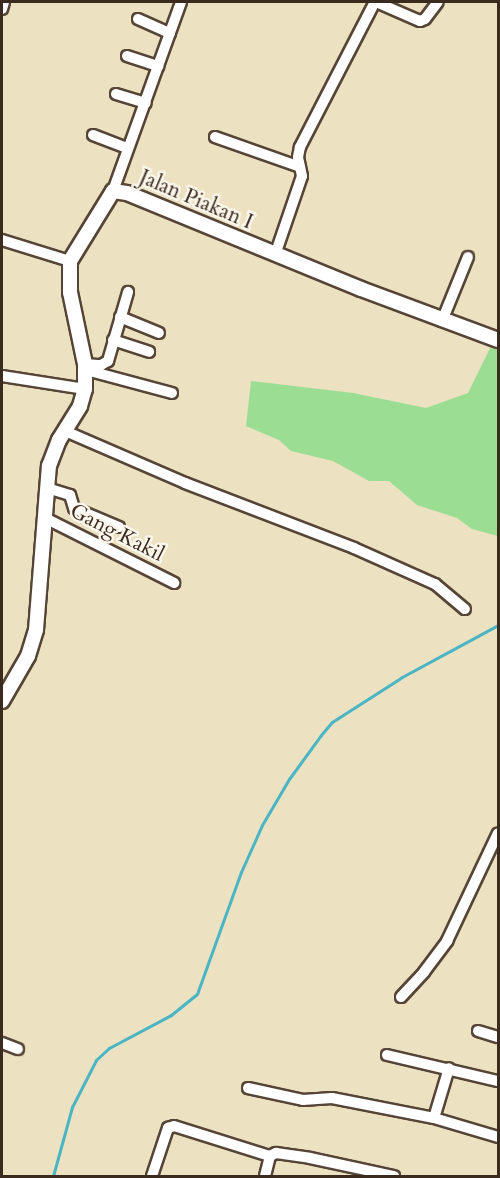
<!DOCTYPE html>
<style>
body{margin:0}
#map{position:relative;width:500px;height:1178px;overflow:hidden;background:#ece1c0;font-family:Cardo,serif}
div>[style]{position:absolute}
.green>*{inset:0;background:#9cdd94}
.stream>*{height:3px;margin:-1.5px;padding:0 1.5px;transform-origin:1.5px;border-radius:1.5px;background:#49b5c5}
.roads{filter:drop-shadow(2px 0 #564536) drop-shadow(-2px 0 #564536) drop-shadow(0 2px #564536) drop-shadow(0 -2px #564536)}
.minor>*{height:10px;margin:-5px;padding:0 5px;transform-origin:5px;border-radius:5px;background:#fff}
.tertiary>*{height:14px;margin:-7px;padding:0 7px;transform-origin:7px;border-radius:7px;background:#fff}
span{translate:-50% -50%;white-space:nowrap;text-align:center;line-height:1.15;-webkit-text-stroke:5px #fbf7ec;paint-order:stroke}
.street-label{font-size:21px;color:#3b2a1e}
.frame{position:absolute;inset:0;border:3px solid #3b2a1e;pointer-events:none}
</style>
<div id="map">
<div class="green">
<div style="clip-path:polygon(490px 348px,498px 350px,498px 536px,472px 529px,457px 518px,417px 505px,389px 481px,369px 481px,333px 461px,291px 451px,279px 440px,246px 426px,251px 381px,353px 393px,426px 408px,468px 393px)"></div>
</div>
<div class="stream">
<div style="left:53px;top:1176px;width:72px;rotate:-74.6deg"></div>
<div style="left:72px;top:1107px;width:53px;rotate:-62.9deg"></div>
<div style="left:96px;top:1060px;width:18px;rotate:-43deg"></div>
<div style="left:109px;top:1048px;width:70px;rotate:-28deg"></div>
<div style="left:171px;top:1015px;width:33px;rotate:-39deg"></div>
<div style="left:197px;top:994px;width:130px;rotate:-70.2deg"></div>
<div style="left:241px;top:872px;width:51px;rotate:-65.9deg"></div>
<div style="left:262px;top:825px;width:53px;rotate:-59.6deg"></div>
<div style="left:289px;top:779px;width:54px;rotate:-54deg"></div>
<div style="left:321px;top:735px;width:17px;rotate:-50deg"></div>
<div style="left:332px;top:722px;width:83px;rotate:-32.7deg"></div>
<div style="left:402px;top:677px;width:109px;rotate:-28.4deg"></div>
</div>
<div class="roads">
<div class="minor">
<div style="left:376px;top:2px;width:48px;rotate:23.4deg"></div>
<div style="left:420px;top:21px;width:5px;rotate:-22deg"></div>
<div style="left:425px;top:19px;width:21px;rotate:-53deg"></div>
<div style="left:2px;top:9px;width:7px;rotate:-74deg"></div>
<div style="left:138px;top:19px;width:35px;rotate:24deg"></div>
<div style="left:127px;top:56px;width:33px;rotate:18deg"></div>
<div style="left:116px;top:94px;width:31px;rotate:17deg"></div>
<div style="left:93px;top:135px;width:36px;rotate:21deg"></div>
<div style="left:215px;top:137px;width:90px;rotate:19.4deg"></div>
<div style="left:113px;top:191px;width:201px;rotate:-70.2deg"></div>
<div style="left:2px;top:240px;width:71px;rotate:17.2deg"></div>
<div style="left:275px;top:255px;width:83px;rotate:-71.1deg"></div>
<div style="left:302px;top:176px;width:19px;rotate:-102deg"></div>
<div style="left:298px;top:157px;width:10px;rotate:-79deg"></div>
<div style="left:300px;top:147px;width:163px;rotate:-62.7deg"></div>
<div style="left:120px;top:317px;width:42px;rotate:22.3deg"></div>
<div style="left:442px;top:321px;width:69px;rotate:-67.9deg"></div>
<div style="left:113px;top:340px;width:38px;rotate:18deg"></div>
<div style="left:85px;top:364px;width:16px;rotate:4deg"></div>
<div style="left:101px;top:365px;width:8px;rotate:-30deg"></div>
<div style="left:108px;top:361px;width:72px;rotate:-73.8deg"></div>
<div style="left:86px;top:370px;width:89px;rotate:15deg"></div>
<div style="left:2px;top:376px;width:84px;rotate:8.9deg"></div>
<div style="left:65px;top:431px;width:131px;rotate:23.4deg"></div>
<div style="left:185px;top:483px;width:181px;rotate:21deg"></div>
<div style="left:354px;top:548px;width:89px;rotate:24deg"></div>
<div style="left:435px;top:584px;width:39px;rotate:40deg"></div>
<div style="left:47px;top:488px;width:24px;rotate:17deg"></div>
<div style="left:70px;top:495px;width:14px;rotate:73deg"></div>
<div style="left:74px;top:508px;width:49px;rotate:22.9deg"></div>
<div style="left:43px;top:517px;width:147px;rotate:26.7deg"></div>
<div style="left:401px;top:997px;width:34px;rotate:-47deg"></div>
<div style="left:424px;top:972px;width:39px;rotate:-53deg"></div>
<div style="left:447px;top:941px;width:119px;rotate:-64.7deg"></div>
<div style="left:478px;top:1031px;width:21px;rotate:17deg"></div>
<div style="left:2px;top:1043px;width:17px;rotate:21deg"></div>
<div style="left:387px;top:1055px;width:114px;rotate:13.2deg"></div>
<div style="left:248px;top:1088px;width:56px;rotate:12.3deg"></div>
<div style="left:303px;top:1100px;width:29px;rotate:-4deg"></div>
<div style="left:332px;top:1098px;width:104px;rotate:11.1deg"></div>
<div style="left:434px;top:1118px;width:67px;rotate:16.5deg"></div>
<div style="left:434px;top:1118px;width:52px;rotate:-73.3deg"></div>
<div style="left:152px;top:1176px;width:51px;rotate:-71.6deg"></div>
<div style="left:168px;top:1128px;width:6px;rotate:-18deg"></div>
<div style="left:174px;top:1126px;width:101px;rotate:17.4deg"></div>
<div style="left:270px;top:1156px;width:7px;rotate:-27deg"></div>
<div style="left:276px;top:1153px;width:34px;rotate:8deg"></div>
<div style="left:310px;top:1158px;width:86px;rotate:12.1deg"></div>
<div style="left:265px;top:1176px;width:21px;rotate:-76deg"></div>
</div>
<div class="tertiary">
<div style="left:2px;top:701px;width:52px;rotate:-60deg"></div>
<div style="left:28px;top:656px;width:27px;rotate:-73deg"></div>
<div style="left:36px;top:630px;width:165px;rotate:-85.5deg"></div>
<div style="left:49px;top:466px;width:28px;rotate:-69deg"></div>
<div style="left:59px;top:440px;width:40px;rotate:-58deg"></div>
<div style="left:80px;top:406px;width:18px;rotate:-74deg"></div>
<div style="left:85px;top:389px;width:25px;rotate:-90deg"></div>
<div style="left:85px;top:364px;width:74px;rotate:-101.8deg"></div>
<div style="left:70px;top:292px;width:31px;rotate:-90deg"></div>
<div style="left:70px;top:261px;width:82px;rotate:-58.4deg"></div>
<div style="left:113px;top:191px;width:14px;rotate:8deg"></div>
<div style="left:127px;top:193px;width:253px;rotate:22.3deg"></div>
<div style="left:361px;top:289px;width:146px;rotate:20.4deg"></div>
</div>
</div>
<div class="street-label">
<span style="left:196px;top:200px;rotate:23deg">Jalan Piakan I</span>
<span style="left:117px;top:533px;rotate:27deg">Gang Kakil</span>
</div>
<div class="frame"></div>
</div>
